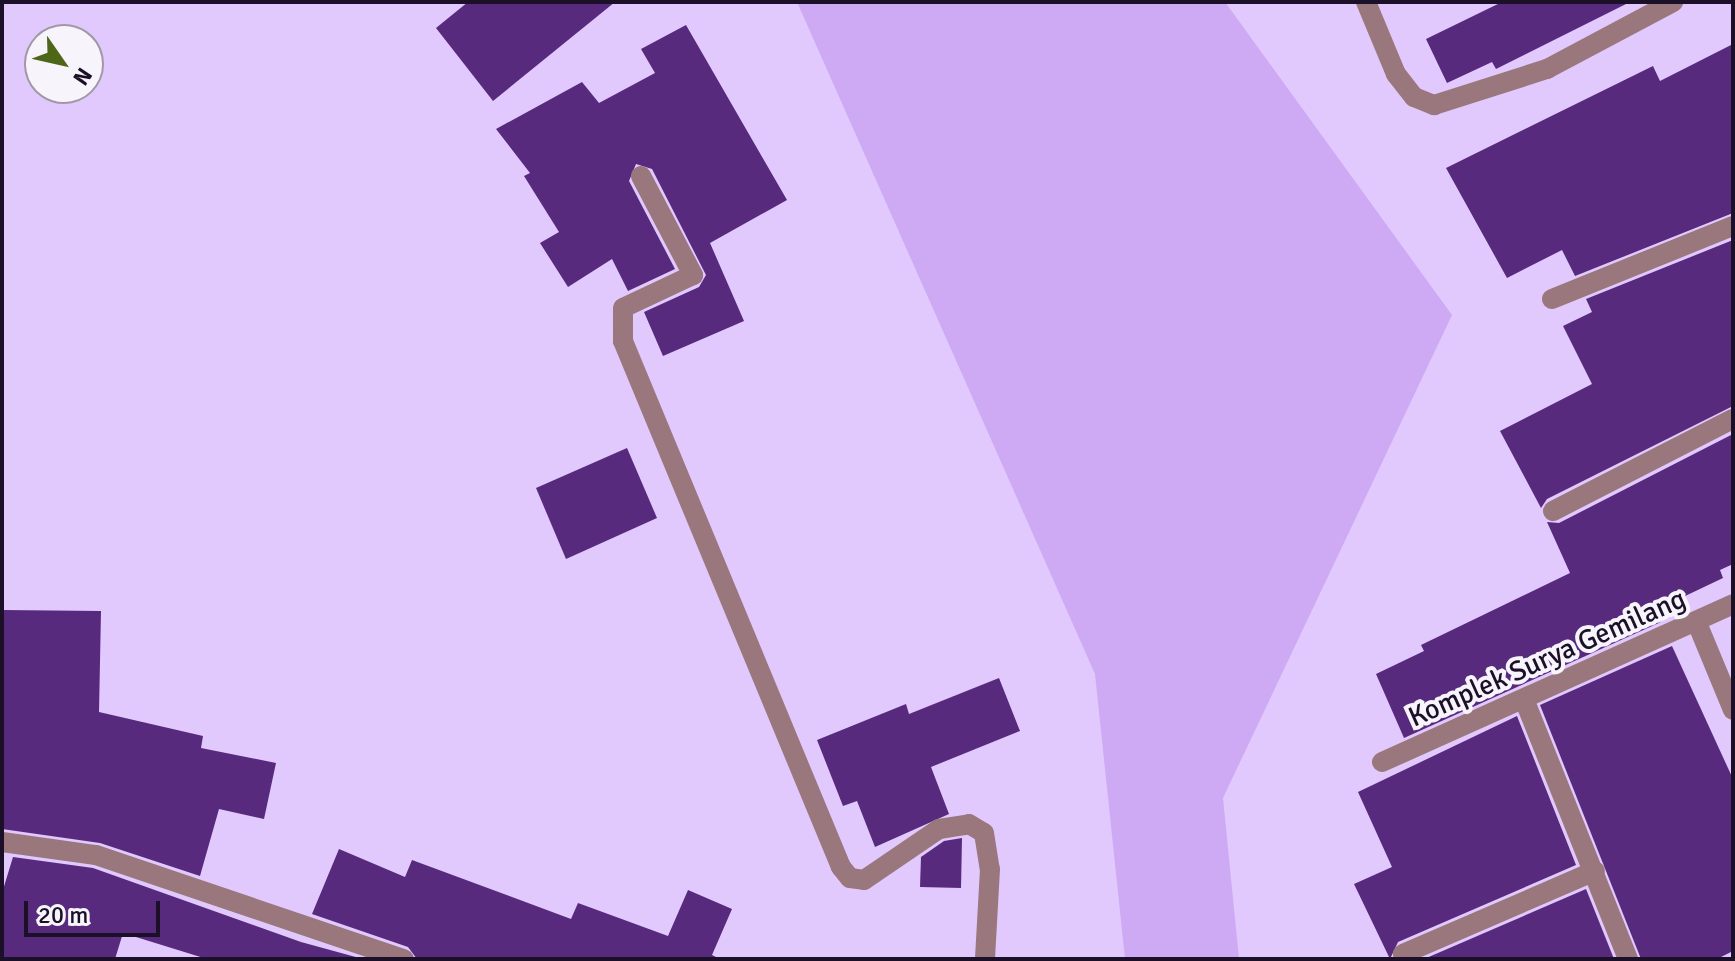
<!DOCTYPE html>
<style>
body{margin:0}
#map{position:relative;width:1735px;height:961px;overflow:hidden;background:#e1c8fd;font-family:Signika,sans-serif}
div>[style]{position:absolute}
.green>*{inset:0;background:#ceaaf4}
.building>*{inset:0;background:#572a7d}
.minor>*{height:20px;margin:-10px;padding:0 10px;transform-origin:10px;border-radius:10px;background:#99777d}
span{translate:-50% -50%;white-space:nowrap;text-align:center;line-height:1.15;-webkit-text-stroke:8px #f7f4fb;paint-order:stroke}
.street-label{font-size:28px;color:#1c1028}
.frame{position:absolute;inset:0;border:4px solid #1c1028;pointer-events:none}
.north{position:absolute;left:24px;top:24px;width:80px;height:80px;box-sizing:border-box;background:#f7f4fb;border:2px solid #9f99a7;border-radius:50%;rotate:124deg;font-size:22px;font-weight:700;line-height:32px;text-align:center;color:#1c1028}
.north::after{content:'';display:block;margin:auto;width:28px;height:36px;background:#4d6617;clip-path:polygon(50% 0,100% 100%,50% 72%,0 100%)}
.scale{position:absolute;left:24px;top:901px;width:136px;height:36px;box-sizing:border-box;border:4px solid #1c1028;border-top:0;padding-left:10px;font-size:24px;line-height:28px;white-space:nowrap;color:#1c1028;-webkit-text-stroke:6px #f7f4fb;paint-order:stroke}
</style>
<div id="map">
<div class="green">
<div style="clip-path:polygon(797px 2px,1225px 2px,1452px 315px,1223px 798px,1239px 959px,1125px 959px,1095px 674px)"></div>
</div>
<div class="building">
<div style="clip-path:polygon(468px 2px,615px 2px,493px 101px,436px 28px)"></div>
<div style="clip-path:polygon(1502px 2px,1630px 2px,1496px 69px,1492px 62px,1447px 83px,1426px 39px)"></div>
<div style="clip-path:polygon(686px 25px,787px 200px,710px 243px,744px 321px,663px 356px,644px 312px,699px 287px,706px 275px,652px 169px,636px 164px,629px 181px,675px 269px,628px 291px,612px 259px,568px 287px,540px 243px,559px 232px,524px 176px,530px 173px,496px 129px,582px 82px,599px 103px,655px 73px,641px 49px)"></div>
<div style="clip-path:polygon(1733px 44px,1733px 213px,1575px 276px,1562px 250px,1507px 278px,1446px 168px,1653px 66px,1660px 81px)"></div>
<div style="clip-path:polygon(1733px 240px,1733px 406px,1547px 499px,1541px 508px,1500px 431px,1592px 384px,1563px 326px,1592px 312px,1586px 299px)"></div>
<div style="clip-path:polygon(1733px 434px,1733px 564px,1720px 570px,1723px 578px,1662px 607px,1656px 612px,1661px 622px,1404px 738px,1376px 674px,1424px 651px,1421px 645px,1570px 573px,1547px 522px,1559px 523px)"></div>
<div style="clip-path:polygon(627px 448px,657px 518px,566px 559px,536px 488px)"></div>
<div style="clip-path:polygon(2px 610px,101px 611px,99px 712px,203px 736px,201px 748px,276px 763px,264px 819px,219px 809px,200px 876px,100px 843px,2px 829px)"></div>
<div style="clip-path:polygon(1672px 646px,1733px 779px,1733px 951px,1717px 959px,1641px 959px,1540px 705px)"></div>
<div style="clip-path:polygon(999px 678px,1020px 731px,931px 767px,949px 814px,875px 847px,857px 801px,843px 806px,817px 740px,906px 704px,909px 714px)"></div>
<div style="clip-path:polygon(1517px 716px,1576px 865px,1398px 942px,1390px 959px,1354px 884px,1392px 867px,1358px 792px)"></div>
<div style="clip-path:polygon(962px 838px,961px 888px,920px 887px,921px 857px,944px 841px)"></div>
<div style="clip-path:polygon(339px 849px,405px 877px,412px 860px,571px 919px,578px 903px,668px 936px,688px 890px,732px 909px,712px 955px,720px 959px,417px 959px,408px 947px,312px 914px)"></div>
<div style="clip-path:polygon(13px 857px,93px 868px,301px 942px,363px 959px,207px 959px,123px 933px,115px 959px,2px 959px,2px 893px)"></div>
<div style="clip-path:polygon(1586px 889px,1614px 959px,1424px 959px)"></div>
</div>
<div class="minor">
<div style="left:1366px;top:2px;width:78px;rotate:67.4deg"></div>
<div style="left:1396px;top:74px;width:29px;rotate:52deg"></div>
<div style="left:1414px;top:97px;width:22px;rotate:22deg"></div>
<div style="left:1434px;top:105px;width:119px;rotate:-17.7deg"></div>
<div style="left:1547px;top:69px;width:143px;rotate:-28deg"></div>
<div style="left:641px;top:176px;width:112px;rotate:62.3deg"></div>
<div style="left:693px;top:275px;width:77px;rotate:154.8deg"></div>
<div style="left:623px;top:308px;width:33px;rotate:90deg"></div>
<div style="left:623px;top:341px;width:569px;rotate:67.49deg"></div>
<div style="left:841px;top:867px;width:14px;rotate:51deg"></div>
<div style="left:850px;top:878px;width:14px;rotate:8deg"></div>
<div style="left:864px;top:880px;width:91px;rotate:-34.2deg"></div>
<div style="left:939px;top:829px;width:30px;rotate:-9deg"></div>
<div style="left:969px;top:824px;width:17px;rotate:31deg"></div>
<div style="left:984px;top:833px;width:36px;rotate:81deg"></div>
<div style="left:990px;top:869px;width:90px;rotate:93.2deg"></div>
<div style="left:1552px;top:299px;width:195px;rotate:-22deg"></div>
<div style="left:1553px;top:511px;width:202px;rotate:-27.1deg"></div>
<div style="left:1697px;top:623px;width:94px;rotate:67.5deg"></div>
<div style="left:1524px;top:699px;width:280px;rotate:68.2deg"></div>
<div style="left:1382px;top:762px;width:385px;rotate:-24.2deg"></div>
<div style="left:2px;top:842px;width:95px;rotate:7.9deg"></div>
<div style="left:96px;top:855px;width:325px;rotate:18.7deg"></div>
<div style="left:1403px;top:954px;width:209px;rotate:-23.4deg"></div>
</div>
<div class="street-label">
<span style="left:1547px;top:658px;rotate:-24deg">Komplek Surya Gemilang</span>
</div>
<div class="frame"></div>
<div class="north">N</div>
<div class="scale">20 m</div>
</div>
